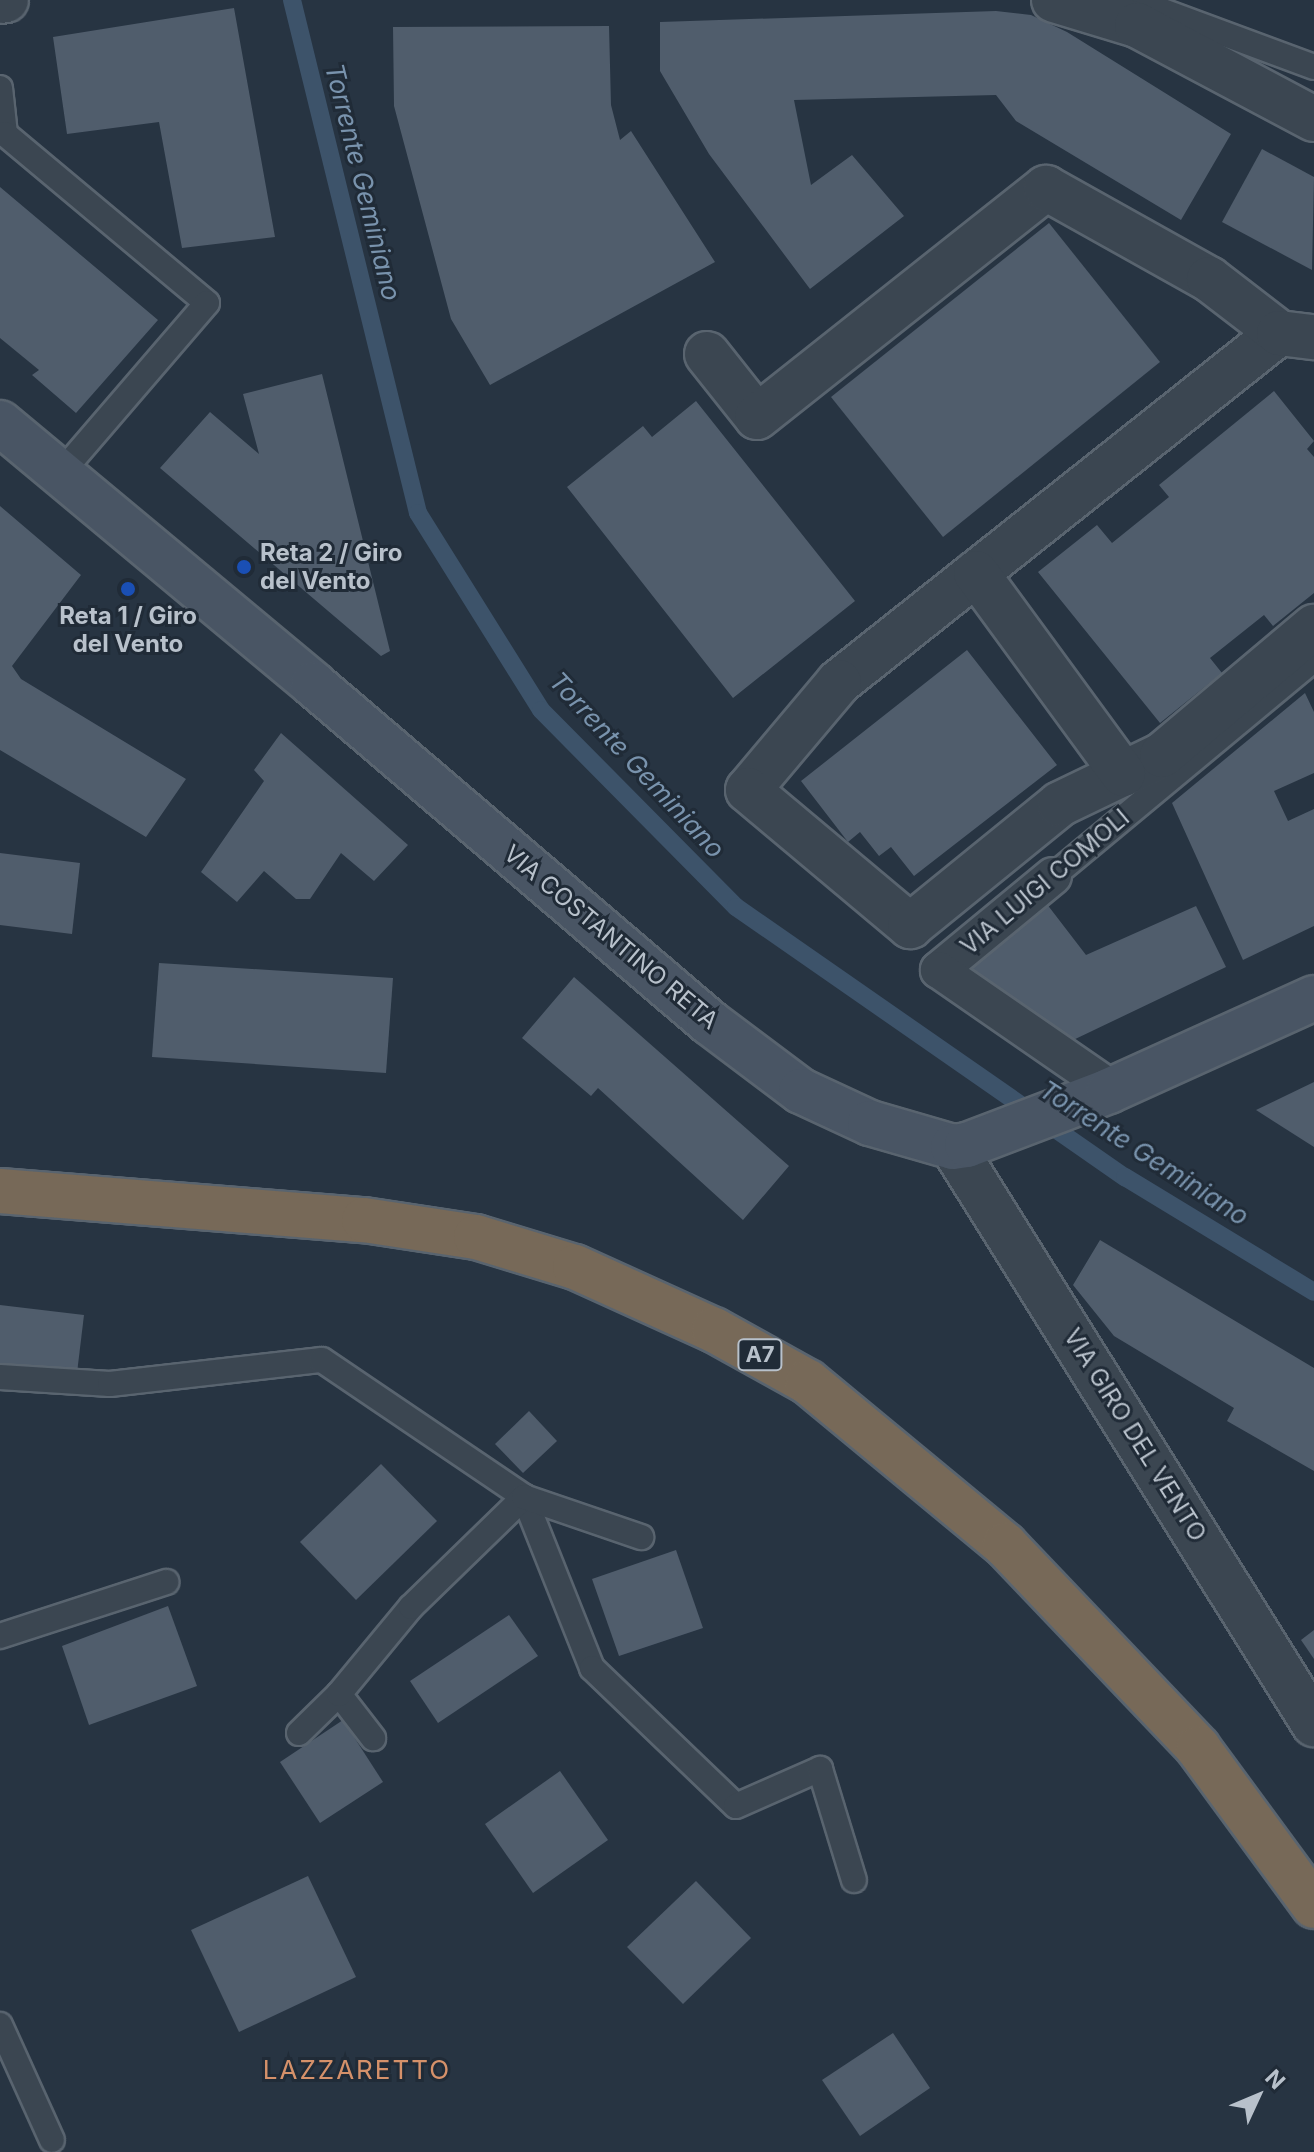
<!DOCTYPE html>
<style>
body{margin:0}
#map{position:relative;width:1314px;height:2152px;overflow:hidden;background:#273442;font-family:Inter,sans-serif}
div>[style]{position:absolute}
.stream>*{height:18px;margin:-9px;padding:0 9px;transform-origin:9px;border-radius:9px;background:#3d536a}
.building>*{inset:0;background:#505d6c}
.roads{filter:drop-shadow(2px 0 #59646f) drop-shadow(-2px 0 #59646f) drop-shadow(0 2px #59646f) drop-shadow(0 -2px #59646f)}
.service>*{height:24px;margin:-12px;padding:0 12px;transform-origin:12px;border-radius:12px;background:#3b4651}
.pedestrian>*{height:36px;margin:-18px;padding:0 18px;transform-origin:18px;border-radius:18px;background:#3b4651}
.minor>*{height:44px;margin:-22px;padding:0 22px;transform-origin:22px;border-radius:22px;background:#3b4651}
.secondary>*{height:44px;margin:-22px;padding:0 22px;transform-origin:22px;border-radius:22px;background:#495564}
.motorway>*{height:44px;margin:-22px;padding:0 22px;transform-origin:22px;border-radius:22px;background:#776958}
.dots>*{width:22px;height:22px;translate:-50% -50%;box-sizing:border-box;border:4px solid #202b37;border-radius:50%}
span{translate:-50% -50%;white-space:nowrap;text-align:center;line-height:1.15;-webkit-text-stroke:6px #202b37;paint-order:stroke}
.shield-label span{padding:2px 6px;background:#202b37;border:2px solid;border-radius:6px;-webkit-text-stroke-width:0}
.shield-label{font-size:22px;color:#b8c1cb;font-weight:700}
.poi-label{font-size:24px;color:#b8c1cb;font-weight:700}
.left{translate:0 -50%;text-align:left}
.street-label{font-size:24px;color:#b8c1cb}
.water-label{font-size:26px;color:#7993ad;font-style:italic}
.neighbourhood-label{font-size:26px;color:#d5916a;letter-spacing:2px}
.north{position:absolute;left:1218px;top:2056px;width:80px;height:80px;-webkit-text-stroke:6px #202b37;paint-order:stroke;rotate:46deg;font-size:22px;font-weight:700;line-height:32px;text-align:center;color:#b8c1cb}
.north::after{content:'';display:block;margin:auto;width:28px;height:36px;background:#b8c1cb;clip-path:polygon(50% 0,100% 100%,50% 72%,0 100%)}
</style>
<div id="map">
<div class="stream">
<div style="left:292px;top:0;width:528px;rotate:76.2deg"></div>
<div style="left:418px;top:513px;width:232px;rotate:58deg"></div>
<div style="left:541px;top:710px;width:277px;rotate:45.3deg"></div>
<div style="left:736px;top:907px;width:474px;rotate:34.8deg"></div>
<div style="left:1125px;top:1177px;width:221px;rotate:31.3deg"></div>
</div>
<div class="building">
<div style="clip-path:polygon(234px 8px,275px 237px,182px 248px,159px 122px,67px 134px,53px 37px)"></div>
<div style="clip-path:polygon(996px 11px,1031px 15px,1067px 32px,1231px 134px,1181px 220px,1016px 121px,996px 95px,794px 100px,811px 185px,852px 155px,904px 216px,810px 289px,709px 154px,660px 71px,660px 22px)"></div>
<div style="clip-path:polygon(609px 26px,611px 105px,620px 140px,631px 131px,715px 262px,490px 385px,451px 319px,394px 106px,393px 27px)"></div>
<div style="clip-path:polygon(1262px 149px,1314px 177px,1312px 270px,1222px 222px)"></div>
<div style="clip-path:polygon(0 187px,158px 320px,76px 413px,32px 375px,39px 370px,0 338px)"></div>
<div style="clip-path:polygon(1049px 223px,1160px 362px,943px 537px,831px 397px)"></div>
<div style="clip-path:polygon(322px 374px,390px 651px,381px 656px,160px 468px,210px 412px,259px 454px,243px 394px)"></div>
<div style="clip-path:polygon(1274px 391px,1314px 441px,1307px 449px,1314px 457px,1314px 593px,1273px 626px,1264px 615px,1210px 658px,1222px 673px,1160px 723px,1038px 572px,1097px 525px,1112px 543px,1169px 497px,1159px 485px)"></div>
<div style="clip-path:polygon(696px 401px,855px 601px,733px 698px,567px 487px,643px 426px,652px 437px)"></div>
<div style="clip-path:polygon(0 506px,81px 575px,12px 666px,21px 679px,186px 779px,146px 837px,0 750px)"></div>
<div style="clip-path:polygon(967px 650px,1057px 765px,914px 876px,891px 847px,879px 856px,860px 832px,848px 842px,801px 781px)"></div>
<div style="clip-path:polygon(1305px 693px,1314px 712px,1314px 773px,1274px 791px,1288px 821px,1314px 809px,1314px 926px,1243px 960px,1172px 803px)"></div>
<div style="clip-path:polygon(281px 733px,408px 845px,374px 881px,341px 853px,310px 899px,296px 899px,264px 871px,237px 902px,201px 872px,264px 781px,254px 770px)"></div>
<div style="clip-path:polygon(0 853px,80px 863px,72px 934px,0 925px)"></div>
<div style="clip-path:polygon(1043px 899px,1086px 955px,1196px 906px,1226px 967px,1069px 1042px,959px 966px)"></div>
<div style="clip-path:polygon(159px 963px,393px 978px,386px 1073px,152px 1057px)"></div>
<div style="clip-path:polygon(574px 977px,789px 1166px,743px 1220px,598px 1088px,591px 1096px,522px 1038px)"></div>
<div style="clip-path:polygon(1314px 1082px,1314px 1147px,1256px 1110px)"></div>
<div style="clip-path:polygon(1100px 1240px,1314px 1368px,1314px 1471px,1227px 1421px,1234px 1408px,1114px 1336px,1073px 1285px)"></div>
<div style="clip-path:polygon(0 1305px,84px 1315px,77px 1373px,0 1364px)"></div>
<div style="clip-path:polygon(529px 1411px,557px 1441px,523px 1473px,495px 1444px)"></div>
<div style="clip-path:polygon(381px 1464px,437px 1521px,356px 1600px,300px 1542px)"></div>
<div style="clip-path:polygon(676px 1550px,703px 1628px,619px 1656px,592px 1579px)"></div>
<div style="clip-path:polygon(168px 1606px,197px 1686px,89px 1725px,62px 1646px)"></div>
<div style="clip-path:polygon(509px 1615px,538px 1656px,438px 1723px,410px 1681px)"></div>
<div style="clip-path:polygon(1314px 1630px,1314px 1659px,1301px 1640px)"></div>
<div style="clip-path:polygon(343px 1720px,383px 1782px,320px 1823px,280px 1762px)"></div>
<div style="clip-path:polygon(560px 1771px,608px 1840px,533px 1893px,485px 1824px)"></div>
<div style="clip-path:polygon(308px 1876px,356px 1977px,239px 2032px,191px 1930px)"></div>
<div style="clip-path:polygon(696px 1881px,751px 1938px,683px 2004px,627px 1947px)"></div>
<div style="clip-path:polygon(893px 2033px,930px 2088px,860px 2136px,822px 2080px)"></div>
</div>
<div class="roads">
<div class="service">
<div style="left:1133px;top:0;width:193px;rotate:20.3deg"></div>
<div style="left:0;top:88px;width:46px;rotate:83.8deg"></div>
<div style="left:5px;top:134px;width:263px;rotate:39.9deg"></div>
<div style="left:207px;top:303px;width:224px;rotate:130.7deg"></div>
<div style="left:1053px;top:876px;width:339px;rotate:-39.7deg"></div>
<div style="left:0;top:1377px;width:110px;rotate:3.6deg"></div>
<div style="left:110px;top:1384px;width:213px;rotate:-6.5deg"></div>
<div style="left:322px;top:1360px;width:244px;rotate:34.1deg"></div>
<div style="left:524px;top:1497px;width:184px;rotate:68.3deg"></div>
<div style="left:592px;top:1668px;width:199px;rotate:43.8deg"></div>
<div style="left:736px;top:1806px;width:92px;rotate:-23.8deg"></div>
<div style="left:820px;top:1769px;width:116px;rotate:73deg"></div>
<div style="left:0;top:1636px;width:175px;rotate:-18deg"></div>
<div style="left:339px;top:1694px;width:56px;rotate:52.3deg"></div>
<div style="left:299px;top:1733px;width:56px;rotate:-44.3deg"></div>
<div style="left:339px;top:1694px;width:113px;rotate:-50.4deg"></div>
<div style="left:411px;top:1607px;width:158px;rotate:-44.2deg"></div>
<div style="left:524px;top:1497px;width:124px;rotate:18.9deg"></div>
<div style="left:0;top:2025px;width:126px;rotate:65.7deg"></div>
</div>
<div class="pedestrian">
<div style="left:1053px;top:876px;width:148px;rotate:140.5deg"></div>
<div style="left:939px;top:970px;width:211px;rotate:34.6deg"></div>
</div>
<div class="minor">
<div style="left:1054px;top:0;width:87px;rotate:16.8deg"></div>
<div style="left:1137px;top:25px;width:200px;rotate:28deg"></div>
<div style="left:0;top:1px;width:6px;rotate:-9deg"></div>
<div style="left:1279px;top:333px;width:562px;rotate:141.58deg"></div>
<div style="left:839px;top:682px;width:141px;rotate:130.1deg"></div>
<div style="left:748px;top:790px;width:212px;rotate:40deg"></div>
<div style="left:910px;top:926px;width:193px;rotate:-39.1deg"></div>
<div style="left:1060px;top:804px;width:113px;rotate:-25.7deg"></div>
<div style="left:1162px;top:755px;width:199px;rotate:-40.1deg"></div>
<div style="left:707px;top:354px;width:80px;rotate:51.6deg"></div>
<div style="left:757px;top:417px;width:369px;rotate:-38.4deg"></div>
<div style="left:1046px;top:188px;width:187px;rotate:29.2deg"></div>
<div style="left:1209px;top:279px;width:88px;rotate:37.6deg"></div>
<div style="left:1279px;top:333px;width:35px;rotate:7deg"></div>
<div style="left:976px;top:573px;width:249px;rotate:53.8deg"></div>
<div style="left:953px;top:1147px;width:681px;rotate:57.97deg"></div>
</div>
<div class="secondary">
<div style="left:0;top:423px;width:408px;rotate:39.8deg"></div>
<div style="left:313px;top:684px;width:521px;rotate:40.48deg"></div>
<div style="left:709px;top:1022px;width:115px;rotate:36.9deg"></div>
<div style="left:801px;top:1091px;width:76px;rotate:24.9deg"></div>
<div style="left:870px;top:1123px;width:86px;rotate:16.1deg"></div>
<div style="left:953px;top:1147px;width:14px;rotate:-8deg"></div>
<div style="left:967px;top:1145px;width:152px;rotate:-20.8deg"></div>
<div style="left:1109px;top:1091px;width:225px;rotate:-24.4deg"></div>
</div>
<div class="motorway">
<div style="left:0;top:1191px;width:365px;rotate:4.6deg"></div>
<div style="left:364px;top:1220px;width:113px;rotate:8.6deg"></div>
<div style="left:476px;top:1237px;width:103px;rotate:16.9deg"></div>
<div style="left:575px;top:1267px;width:153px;rotate:24.4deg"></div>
<div style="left:714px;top:1330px;width:107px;rotate:29deg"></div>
<div style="left:808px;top:1382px;width:256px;rotate:39.6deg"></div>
<div style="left:1005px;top:1545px;width:280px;rotate:46.4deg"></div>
<div style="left:1198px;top:1748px;width:196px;rotate:53.7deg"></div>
</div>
</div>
<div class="dots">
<div style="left:244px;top:567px;background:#1a4fb4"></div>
<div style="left:128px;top:589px;background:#1a4fb4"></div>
</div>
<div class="shield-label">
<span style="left:760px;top:1355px">A7</span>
</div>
<div class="poi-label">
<span class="left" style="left:260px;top:567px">Reta 2 / Giro<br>del Vento</span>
<span style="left:128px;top:630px">Reta 1 / Giro<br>del Vento</span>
</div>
<div class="street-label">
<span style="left:1045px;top:882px;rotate:-40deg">VIA LUIGI COMOLI</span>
<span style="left:611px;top:937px;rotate:40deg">VIA COSTANTINO RETA</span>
<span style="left:1135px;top:1435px;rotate:58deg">VIA GIRO DEL VENTO</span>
</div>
<div class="water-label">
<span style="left:363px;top:182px;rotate:76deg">Torrente Geminiano</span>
<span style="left:637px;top:765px;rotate:47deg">Torrente Geminiano</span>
<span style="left:1144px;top:1153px;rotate:33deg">Torrente Geminiano</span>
</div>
<div class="neighbourhood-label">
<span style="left:357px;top:2070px">LAZZARETTO</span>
</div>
<div class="north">N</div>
</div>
